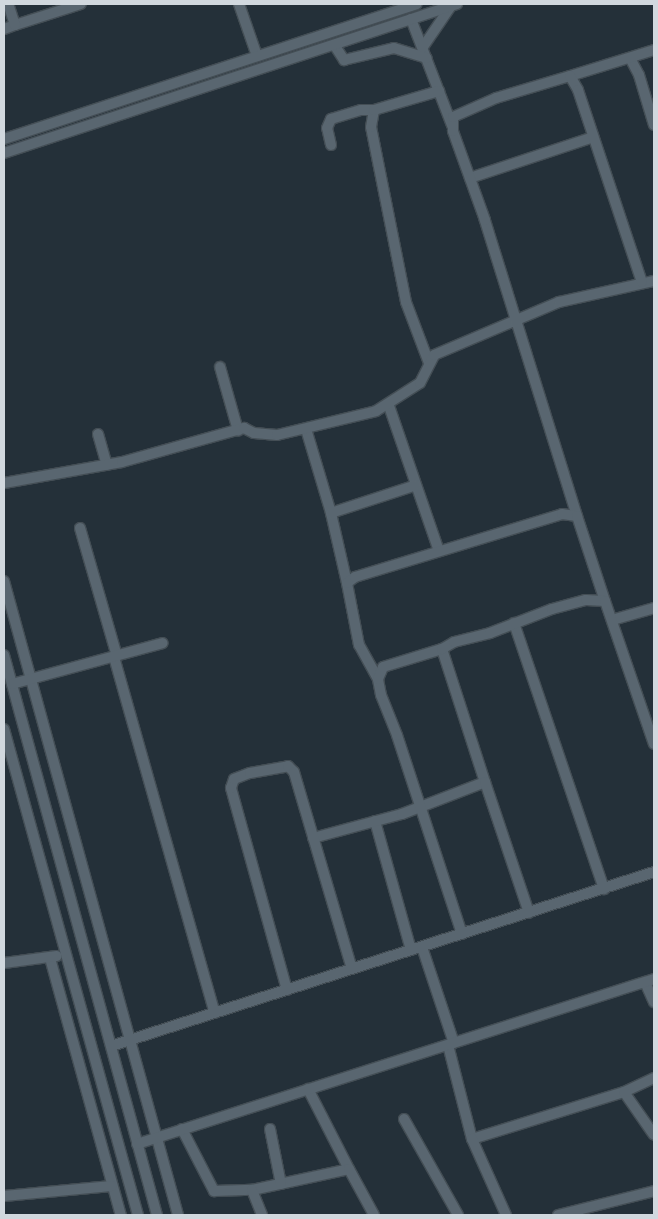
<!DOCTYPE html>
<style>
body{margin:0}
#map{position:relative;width:658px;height:1219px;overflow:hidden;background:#243039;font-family:Bitter,serif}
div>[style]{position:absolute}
.roads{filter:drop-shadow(1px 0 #444e55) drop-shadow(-1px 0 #444e55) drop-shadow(0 1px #444e55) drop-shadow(0 -1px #444e55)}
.minor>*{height:10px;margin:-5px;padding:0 5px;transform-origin:5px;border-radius:5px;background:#596670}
span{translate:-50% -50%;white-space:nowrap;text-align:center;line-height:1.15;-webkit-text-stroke:5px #243039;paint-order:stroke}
.frame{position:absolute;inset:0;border:5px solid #d1d8de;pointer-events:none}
</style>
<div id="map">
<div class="roads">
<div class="minor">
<div style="left:239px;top:4px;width:55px;rotate:70.9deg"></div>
<div style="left:411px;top:19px;width:114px;rotate:68.9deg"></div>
<div style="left:15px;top:25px;width:69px;rotate:-17.7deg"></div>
<div style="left:4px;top:29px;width:12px;rotate:-20deg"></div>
<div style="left:15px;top:25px;width:22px;rotate:-108deg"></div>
<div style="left:335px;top:46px;width:17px;rotate:57deg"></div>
<div style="left:344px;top:60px;width:51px;rotate:-13.5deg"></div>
<div style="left:394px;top:48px;width:34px;rotate:17deg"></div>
<div style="left:423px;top:47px;width:50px;rotate:-55.7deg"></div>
<div style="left:630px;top:58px;width:19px;rotate:62deg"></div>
<div style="left:639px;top:75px;width:52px;rotate:73.3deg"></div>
<div style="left:570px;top:76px;width:88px;rotate:-17.2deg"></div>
<div style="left:4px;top:139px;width:434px;rotate:-18.1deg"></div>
<div style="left:331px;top:145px;width:17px;rotate:-103deg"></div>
<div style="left:327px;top:128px;width:10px;rotate:-66deg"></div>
<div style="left:331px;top:119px;width:31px;rotate:-17deg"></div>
<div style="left:361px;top:110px;width:13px"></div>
<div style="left:4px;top:153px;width:477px;rotate:-18.2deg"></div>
<div style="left:470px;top:178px;width:130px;rotate:-18.4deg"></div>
<div style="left:429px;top:363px;width:65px;rotate:-110.7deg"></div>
<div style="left:406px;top:302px;width:178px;rotate:-101.3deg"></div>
<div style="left:371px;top:127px;width:17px;rotate:-80deg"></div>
<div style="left:374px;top:110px;width:68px;rotate:-16.3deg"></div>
<div style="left:220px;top:367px;width:66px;rotate:74.1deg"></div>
<div style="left:389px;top:406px;width:153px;rotate:71deg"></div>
<div style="left:306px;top:429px;width:88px;rotate:73.4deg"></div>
<div style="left:98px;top:434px;width:32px;rotate:74deg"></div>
<div style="left:4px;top:483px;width:120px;rotate:-10.1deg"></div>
<div style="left:122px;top:462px;width:127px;rotate:-15.6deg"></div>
<div style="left:244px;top:428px;width:11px;rotate:27deg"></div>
<div style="left:254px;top:433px;width:23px;rotate:5deg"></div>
<div style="left:277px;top:435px;width:102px;rotate:-13.6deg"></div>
<div style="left:376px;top:411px;width:52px;rotate:-32.5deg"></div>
<div style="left:420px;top:383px;width:31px;rotate:-63deg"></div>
<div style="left:434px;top:355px;width:136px;rotate:-23deg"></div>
<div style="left:559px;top:302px;width:97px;rotate:-12.5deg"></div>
<div style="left:577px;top:516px;width:310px;rotate:-107.3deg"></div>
<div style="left:485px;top:220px;width:95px;rotate:-109.8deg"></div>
<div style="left:453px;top:131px;width:14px;rotate:-90deg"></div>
<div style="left:453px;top:117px;width:47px;rotate:-23.8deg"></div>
<div style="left:496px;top:98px;width:77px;rotate:-16.6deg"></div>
<div style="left:570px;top:76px;width:16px;rotate:60deg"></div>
<div style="left:578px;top:90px;width:202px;rotate:71.6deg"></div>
<div style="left:80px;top:528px;width:133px;rotate:73.9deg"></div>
<div style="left:4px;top:581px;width:657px;rotate:74.65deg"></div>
<div style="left:347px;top:583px;width:72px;rotate:-102.9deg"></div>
<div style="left:331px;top:513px;width:89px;rotate:-18.2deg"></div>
<div style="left:612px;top:620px;width:44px;rotate:-15.9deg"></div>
<div style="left:514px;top:623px;width:281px;rotate:71.3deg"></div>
<div style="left:442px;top:649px;width:140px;rotate:72.1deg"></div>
<div style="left:4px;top:655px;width:581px;rotate:74.72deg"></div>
<div style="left:114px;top:657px;width:370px;rotate:74.2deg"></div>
<div style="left:378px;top:679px;width:39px;rotate:-119deg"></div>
<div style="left:359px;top:645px;width:63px;rotate:-101deg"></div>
<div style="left:347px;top:583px;width:10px;rotate:-37deg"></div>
<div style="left:355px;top:577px;width:216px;rotate:-16.9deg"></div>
<div style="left:562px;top:514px;width:15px;rotate:8deg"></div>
<div style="left:577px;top:516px;width:89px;rotate:71.8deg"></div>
<div style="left:12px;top:684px;width:156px;rotate:-15.2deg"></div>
<div style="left:4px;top:729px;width:504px;rotate:74.59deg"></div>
<div style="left:375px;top:821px;width:134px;rotate:74.4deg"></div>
<div style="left:313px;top:838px;width:92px;rotate:-15.1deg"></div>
<div style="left:402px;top:814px;width:89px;rotate:-21.1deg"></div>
<div style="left:485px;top:782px;width:138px;rotate:71.4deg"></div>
<div style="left:462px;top:934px;width:209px;rotate:-108.1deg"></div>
<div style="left:397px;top:735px;width:43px;rotate:-111.8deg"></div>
<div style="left:381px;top:695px;width:16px;rotate:-101deg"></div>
<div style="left:378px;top:679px;width:13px;rotate:-67deg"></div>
<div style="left:383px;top:667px;width:62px;rotate:-17deg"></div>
<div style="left:442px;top:649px;width:14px;rotate:-30deg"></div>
<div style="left:454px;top:642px;width:37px;rotate:-14deg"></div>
<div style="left:490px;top:633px;width:66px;rotate:-21.2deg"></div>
<div style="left:552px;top:609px;width:35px;rotate:-15deg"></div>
<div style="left:586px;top:600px;width:19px;rotate:3deg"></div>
<div style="left:605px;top:601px;width:151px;rotate:71.1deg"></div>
<div style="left:422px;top:947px;width:101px;rotate:71.6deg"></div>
<div style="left:50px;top:958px;width:267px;rotate:74.6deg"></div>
<div style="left:4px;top:963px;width:53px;rotate:-7.5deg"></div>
<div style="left:645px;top:982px;width:22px;rotate:66deg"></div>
<div style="left:287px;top:990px;width:210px;rotate:-105.5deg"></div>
<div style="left:231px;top:788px;width:9px;rotate:-72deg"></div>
<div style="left:234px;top:779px;width:17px;rotate:-21deg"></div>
<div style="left:250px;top:773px;width:39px;rotate:-10deg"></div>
<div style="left:288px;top:766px;width:8px;rotate:45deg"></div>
<div style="left:294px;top:772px;width:205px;rotate:73.6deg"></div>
<div style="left:448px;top:1045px;width:97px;rotate:75.7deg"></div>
<div style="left:472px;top:1139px;width:159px;rotate:-17.2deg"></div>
<div style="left:624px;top:1092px;width:33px;rotate:-25deg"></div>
<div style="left:111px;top:1046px;width:570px;rotate:-17.77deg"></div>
<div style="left:308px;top:1089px;width:90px;rotate:62.9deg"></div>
<div style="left:624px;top:1092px;width:52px;rotate:55.1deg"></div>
<div style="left:404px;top:1119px;width:110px;rotate:60.6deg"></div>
<div style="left:182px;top:1129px;width:70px;rotate:62.7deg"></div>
<div style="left:214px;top:1191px;width:38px;rotate:-2deg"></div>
<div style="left:252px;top:1190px;width:99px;rotate:-12.2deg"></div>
<div style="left:349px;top:1169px;width:52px;rotate:61.5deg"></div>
<div style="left:270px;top:1129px;width:56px;rotate:78.7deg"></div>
<div style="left:472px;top:1139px;width:83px;rotate:65.9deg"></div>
<div style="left:137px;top:1144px;width:543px;rotate:-17.7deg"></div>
<div style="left:252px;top:1190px;width:27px;rotate:68deg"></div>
<div style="left:4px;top:1196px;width:108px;rotate:-5.3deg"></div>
<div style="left:558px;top:1215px;width:99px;rotate:-14deg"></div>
</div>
</div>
<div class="frame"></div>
</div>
